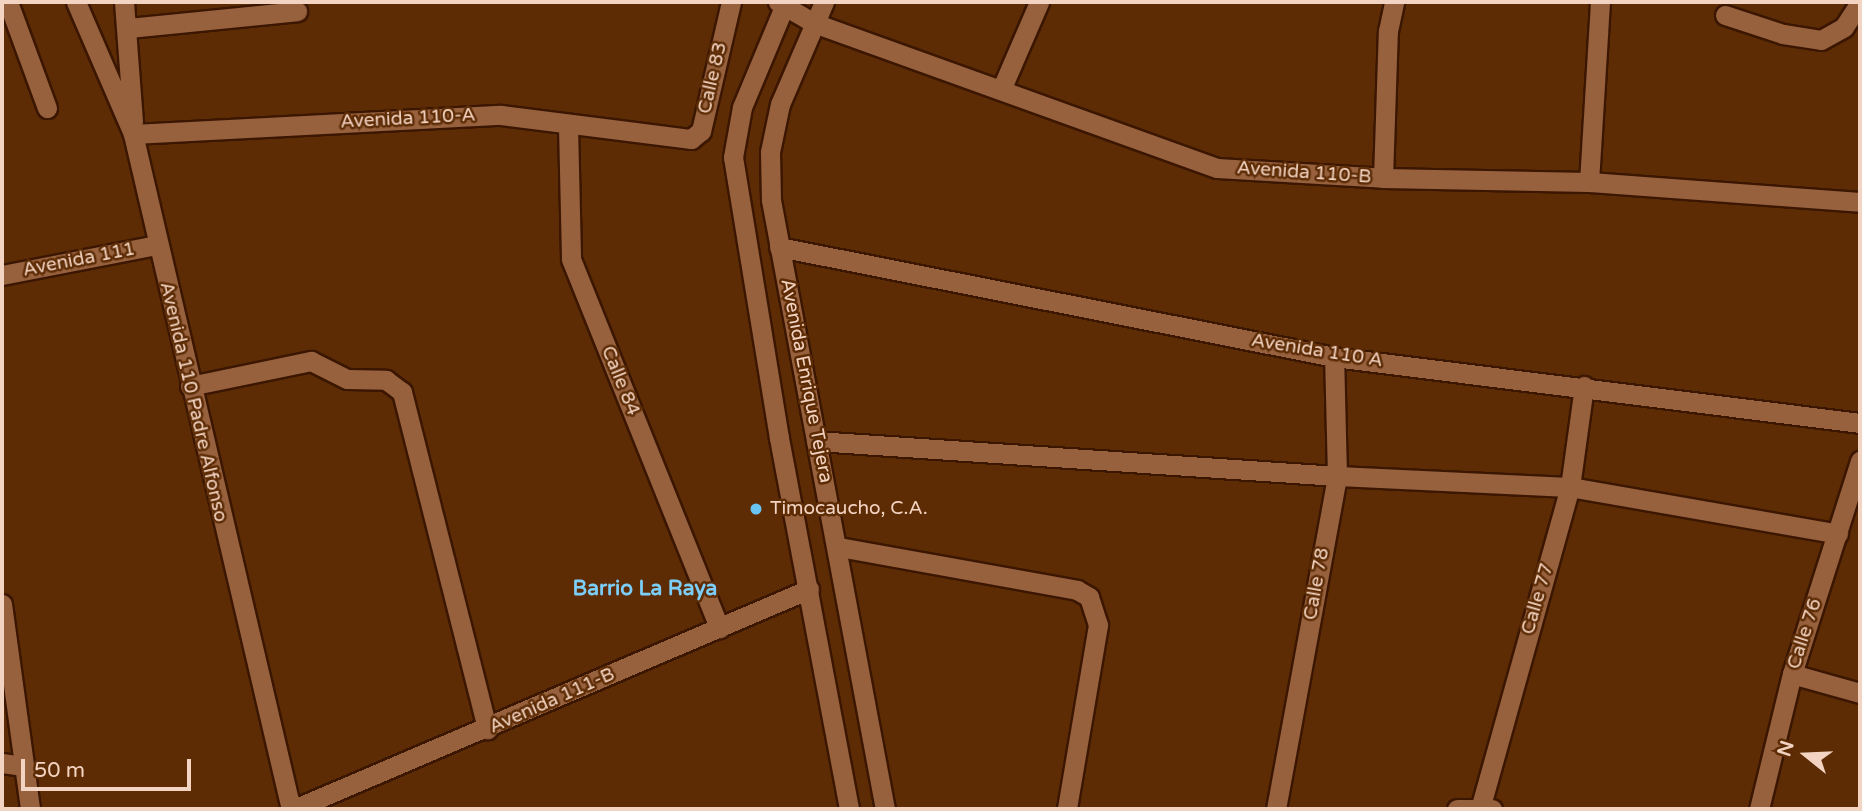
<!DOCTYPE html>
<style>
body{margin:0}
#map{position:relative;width:1862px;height:811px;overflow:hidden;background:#5d2c05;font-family:"Varela Round",sans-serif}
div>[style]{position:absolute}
.roads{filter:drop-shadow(2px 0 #3b1600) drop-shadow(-2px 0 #3b1600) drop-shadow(0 2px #3b1600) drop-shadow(0 -2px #3b1600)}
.minor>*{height:19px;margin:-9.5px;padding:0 9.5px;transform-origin:9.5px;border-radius:9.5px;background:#97613e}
.dots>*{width:19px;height:19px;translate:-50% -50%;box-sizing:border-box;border:4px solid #5d2c05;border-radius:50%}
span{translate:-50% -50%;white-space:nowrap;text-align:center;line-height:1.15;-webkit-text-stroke:5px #5d2c05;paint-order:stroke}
.street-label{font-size:19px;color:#f3d3c1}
.poi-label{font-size:19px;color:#f3d3c1}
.left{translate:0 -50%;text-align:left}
.neighbourhood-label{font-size:21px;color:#7ccef8;font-weight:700}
.frame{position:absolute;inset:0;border:4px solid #f3d3c1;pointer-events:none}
.north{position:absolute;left:1771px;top:720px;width:70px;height:70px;-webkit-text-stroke:5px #5d2c05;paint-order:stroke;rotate:288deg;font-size:19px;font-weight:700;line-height:28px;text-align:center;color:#f3d3c1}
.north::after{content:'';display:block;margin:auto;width:24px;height:32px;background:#f3d3c1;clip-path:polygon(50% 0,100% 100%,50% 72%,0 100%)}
.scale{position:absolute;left:21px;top:759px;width:170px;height:32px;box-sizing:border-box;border:4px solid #f3d3c1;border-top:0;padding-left:9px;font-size:21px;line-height:24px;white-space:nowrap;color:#f3d3c1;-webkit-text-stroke:5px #5d2c05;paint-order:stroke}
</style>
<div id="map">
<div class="roads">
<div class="minor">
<div style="left:8px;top:2px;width:113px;rotate:69.8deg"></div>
<div style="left:76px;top:2px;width:144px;rotate:66.6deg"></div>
<div style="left:133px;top:134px;width:693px;rotate:76.83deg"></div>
<div style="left:124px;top:2px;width:120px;rotate:85.7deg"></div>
<div style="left:778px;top:2px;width:42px;rotate:30.3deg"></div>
<div style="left:814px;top:23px;width:428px;rotate:19.8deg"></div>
<div style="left:1217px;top:168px;width:166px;rotate:3.4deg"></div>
<div style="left:1383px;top:178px;width:206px;rotate:1.1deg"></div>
<div style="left:1589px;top:182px;width:272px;rotate:4.2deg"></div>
<div style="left:786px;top:2px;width:114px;rotate:112.7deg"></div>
<div style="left:742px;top:107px;width:51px;rotate:100.2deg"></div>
<div style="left:733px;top:157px;width:285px;rotate:80.7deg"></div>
<div style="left:779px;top:438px;width:378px;rotate:79.3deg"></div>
<div style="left:824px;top:2px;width:111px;rotate:113.3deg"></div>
<div style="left:780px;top:104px;width:49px;rotate:101.8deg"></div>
<div style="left:770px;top:152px;width:48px;rotate:88.8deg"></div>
<div style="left:771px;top:200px;width:620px;rotate:79.4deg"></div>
<div style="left:1725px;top:15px;width:61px;rotate:18.1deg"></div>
<div style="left:1783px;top:34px;width:38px;rotate:9deg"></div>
<div style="left:1821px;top:40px;width:26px;rotate:-29deg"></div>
<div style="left:1844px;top:27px;width:30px;rotate:-57deg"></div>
<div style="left:128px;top:28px;width:170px;rotate:-5.7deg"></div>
<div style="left:1001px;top:90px;width:96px;rotate:-66.6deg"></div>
<div style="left:568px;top:125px;width:134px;rotate:88.7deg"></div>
<div style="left:571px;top:259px;width:398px;rotate:68.1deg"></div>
<div style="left:133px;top:134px;width:368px;rotate:-3deg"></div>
<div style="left:501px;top:115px;width:192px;rotate:7.2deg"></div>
<div style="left:691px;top:139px;width:13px;rotate:-39deg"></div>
<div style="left:701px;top:131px;width:132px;rotate:-76.9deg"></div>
<div style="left:1383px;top:178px;width:147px;rotate:-88.1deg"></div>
<div style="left:1388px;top:31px;width:30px;rotate:-78deg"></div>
<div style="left:1589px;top:182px;width:180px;rotate:-86.5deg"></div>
<div style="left:779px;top:247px;width:566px;rotate:11.21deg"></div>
<div style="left:1334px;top:357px;width:530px;rotate:7.15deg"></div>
<div style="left:2px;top:275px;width:157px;rotate:-11deg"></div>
<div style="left:190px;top:386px;width:124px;rotate:-11.7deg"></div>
<div style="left:311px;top:361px;width:40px;rotate:26.6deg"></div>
<div style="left:347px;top:379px;width:39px;rotate:1deg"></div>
<div style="left:386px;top:380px;width:20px;rotate:37deg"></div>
<div style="left:402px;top:392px;width:348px;rotate:75.8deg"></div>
<div style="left:816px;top:441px;width:522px;rotate:3.84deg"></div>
<div style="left:1337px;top:476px;width:233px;rotate:2.7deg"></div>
<div style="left:1570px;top:487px;width:272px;rotate:9.9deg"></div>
<div style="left:839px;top:547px;width:242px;rotate:10.2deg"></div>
<div style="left:1077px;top:590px;width:14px;rotate:30deg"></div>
<div style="left:1089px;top:597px;width:29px;rotate:72deg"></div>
<div style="left:1098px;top:625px;width:187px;rotate:99.6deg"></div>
<div style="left:2px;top:604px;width:207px;rotate:82.2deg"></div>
<div style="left:1792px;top:674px;width:71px;rotate:15.6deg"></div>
<div style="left:2px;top:763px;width:22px;rotate:8deg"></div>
<div style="left:294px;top:809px;width:560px;rotate:-23.13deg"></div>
<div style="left:1276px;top:809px;width:339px;rotate:-79.6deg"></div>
<div style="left:1337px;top:476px;width:119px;rotate:-91.4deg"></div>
<div style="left:1457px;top:809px;width:35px"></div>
<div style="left:1480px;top:809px;width:334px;rotate:-74.4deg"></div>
<div style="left:1570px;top:487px;width:102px;rotate:-82.1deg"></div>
<div style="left:1759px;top:809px;width:139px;rotate:-76.3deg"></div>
<div style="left:1792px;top:674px;width:224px;rotate:-72.3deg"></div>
</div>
</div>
<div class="dots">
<div style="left:756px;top:509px;background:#69c4f1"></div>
</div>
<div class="street-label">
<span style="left:713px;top:78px;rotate:-77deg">Calle 83</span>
<span style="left:408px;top:119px;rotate:-3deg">Avenida 110-A</span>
<span style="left:1304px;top:173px;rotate:4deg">Avenida 110-B</span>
<span style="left:79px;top:260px;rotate:-11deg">Avenida 111</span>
<span style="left:1317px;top:351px;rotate:9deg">Avenida 110 A</span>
<span style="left:620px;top:381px;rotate:68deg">Calle 84</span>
<span style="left:806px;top:381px;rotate:79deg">Avenida Enrique Tejera</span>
<span style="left:193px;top:402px;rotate:77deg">Avenida 110 Padre Alfonso</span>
<span style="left:1317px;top:584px;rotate:-80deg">Calle 78</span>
<span style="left:1538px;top:599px;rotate:-74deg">Calle 77</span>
<span style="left:1805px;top:634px;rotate:-72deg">Calle 76</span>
<span style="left:552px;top:701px;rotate:-24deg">Avenida 111-B</span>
</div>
<div class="poi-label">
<span class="left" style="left:770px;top:509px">Timocaucho, C.A.</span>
</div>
<div class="neighbourhood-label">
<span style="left:645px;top:589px">Barrio La Raya</span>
</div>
<div class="frame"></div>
<div class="north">N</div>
<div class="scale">50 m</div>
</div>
